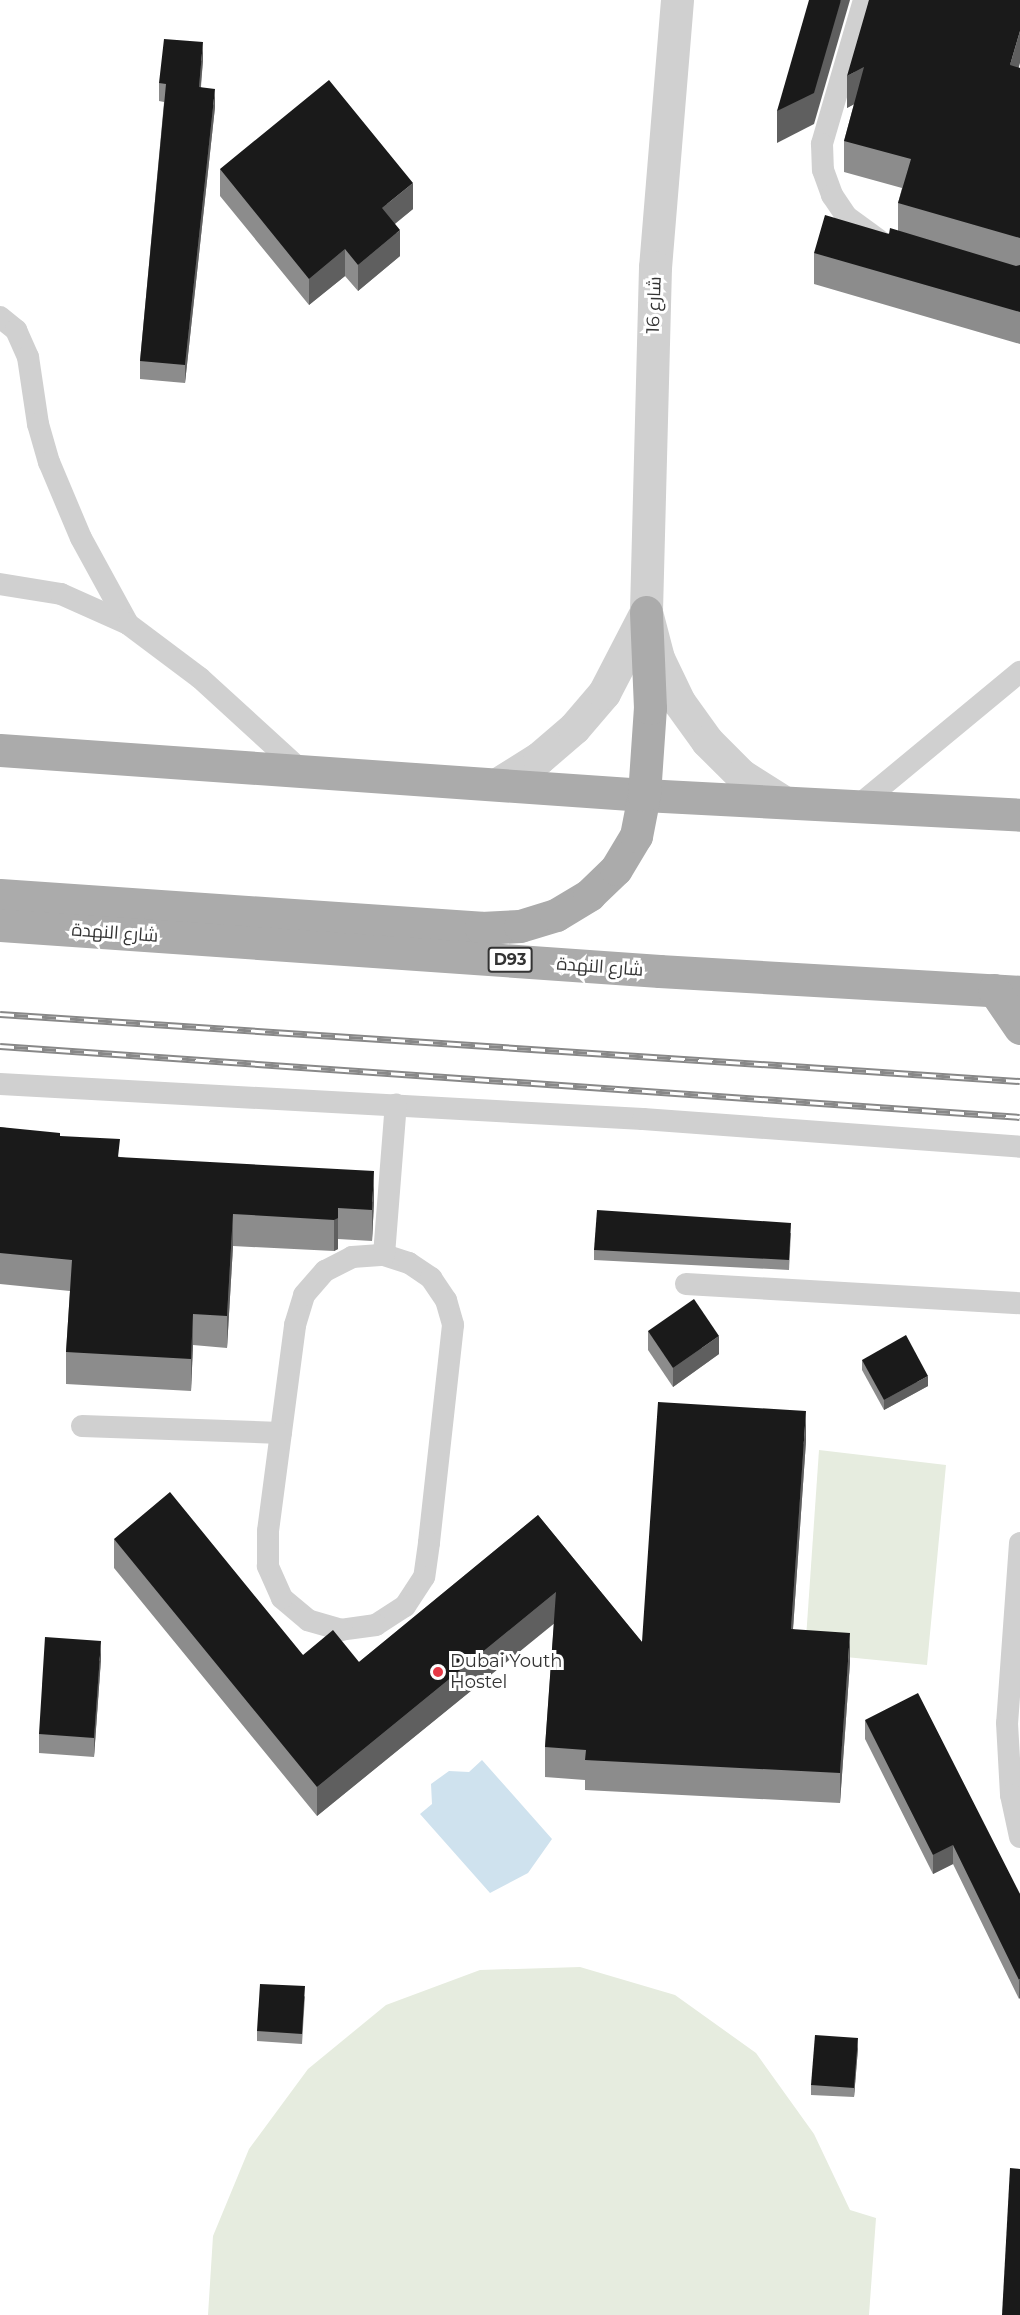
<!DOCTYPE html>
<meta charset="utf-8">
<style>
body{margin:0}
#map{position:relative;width:1020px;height:2315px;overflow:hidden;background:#fff;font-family:Montserrat,Cairo,sans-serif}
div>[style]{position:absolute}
.green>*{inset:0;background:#e6ecdf}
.water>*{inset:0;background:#cfe2ee}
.service>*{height:22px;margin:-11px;padding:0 11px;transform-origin:11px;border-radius:11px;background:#d0d0d0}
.tertiary>*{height:33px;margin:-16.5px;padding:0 16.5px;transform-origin:16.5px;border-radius:16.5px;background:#d0d0d0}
.primary>*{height:33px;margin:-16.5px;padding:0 16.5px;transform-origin:16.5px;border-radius:16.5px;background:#ababab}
.rail>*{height:7px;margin-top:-3.5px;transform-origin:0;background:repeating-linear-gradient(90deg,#fff 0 14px,#888 0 28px);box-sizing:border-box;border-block:2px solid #888}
.wall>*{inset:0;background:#8c8c8c}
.shaded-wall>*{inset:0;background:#5f5f5f}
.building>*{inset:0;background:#1a1a1a}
.dots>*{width:16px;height:16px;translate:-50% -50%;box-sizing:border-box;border:3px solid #fff;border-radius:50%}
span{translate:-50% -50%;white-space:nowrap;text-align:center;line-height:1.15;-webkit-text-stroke:6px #fff;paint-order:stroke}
.shield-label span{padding:2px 4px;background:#fff;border:2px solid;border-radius:4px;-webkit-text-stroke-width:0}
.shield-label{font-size:16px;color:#333;font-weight:700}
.street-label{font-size:18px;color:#333}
.poi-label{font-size:18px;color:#333}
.left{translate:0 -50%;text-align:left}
</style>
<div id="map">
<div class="green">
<div style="clip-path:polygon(819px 1450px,946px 1465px,927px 1665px,805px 1653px)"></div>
<div style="clip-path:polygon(580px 1967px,675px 1995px,756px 2053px,814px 2134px,850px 2210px,876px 2218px,869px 2315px,208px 2315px,213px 2236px,249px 2149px,308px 2069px,386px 2005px,480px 1970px)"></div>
</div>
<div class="water">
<div style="clip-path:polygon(482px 1760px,552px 1839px,528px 1873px,490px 1893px,420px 1814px,432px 1804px,431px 1784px,449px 1771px,469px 1772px)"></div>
</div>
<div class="service">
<div style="left:864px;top:0;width:150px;rotate:106.3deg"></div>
<div style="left:822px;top:144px;width:26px;rotate:88deg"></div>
<div style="left:823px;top:170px;width:27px;rotate:70deg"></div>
<div style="left:832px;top:195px;width:27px;rotate:56deg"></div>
<div style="left:847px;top:217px;width:39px;rotate:36deg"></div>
<div style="left:0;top:317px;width:21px;rotate:39deg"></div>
<div style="left:16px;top:330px;width:30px;rotate:66deg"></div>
<div style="left:28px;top:357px;width:68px;rotate:81.5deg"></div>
<div style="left:38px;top:424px;width:40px;rotate:74deg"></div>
<div style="left:49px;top:462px;width:82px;rotate:67.2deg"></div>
<div style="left:81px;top:538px;width:98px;rotate:61.3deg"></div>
<div style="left:0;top:584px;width:62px;rotate:9.3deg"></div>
<div style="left:61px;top:594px;width:73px;rotate:24.1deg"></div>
<div style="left:128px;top:624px;width:90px;rotate:36.9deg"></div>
<div style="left:200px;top:678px;width:138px;rotate:42.4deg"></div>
<div style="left:859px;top:805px;width:209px;rotate:-39.6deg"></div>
<div style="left:0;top:1084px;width:644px;rotate:3.12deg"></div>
<div style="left:643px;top:1119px;width:378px;rotate:4.2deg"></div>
<div style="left:384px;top:1255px;width:26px;rotate:18deg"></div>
<div style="left:409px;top:1263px;width:27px;rotate:34deg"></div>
<div style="left:431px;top:1278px;width:27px;rotate:56deg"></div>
<div style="left:446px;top:1300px;width:26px;rotate:74deg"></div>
<div style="left:453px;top:1325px;width:219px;rotate:96.3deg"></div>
<div style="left:429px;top:1543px;width:34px;rotate:98deg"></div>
<div style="left:424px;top:1577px;width:35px;rotate:123deg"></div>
<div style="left:405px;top:1606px;width:35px;rotate:147deg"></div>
<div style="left:376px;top:1625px;width:34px;rotate:172deg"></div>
<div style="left:342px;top:1630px;width:35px;rotate:-164deg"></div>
<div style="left:308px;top:1620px;width:34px;rotate:-140deg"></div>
<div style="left:282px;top:1598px;width:35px;rotate:-114deg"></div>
<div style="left:268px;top:1566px;width:35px;rotate:-90deg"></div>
<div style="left:268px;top:1531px;width:208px;rotate:-82.5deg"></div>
<div style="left:295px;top:1325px;width:31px;rotate:-73deg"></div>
<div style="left:304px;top:1295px;width:32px;rotate:-49deg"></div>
<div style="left:325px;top:1271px;width:30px;rotate:-27deg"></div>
<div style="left:352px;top:1257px;width:32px;rotate:-4deg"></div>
<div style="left:384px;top:1255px;width:151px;rotate:-85.5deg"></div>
<div style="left:686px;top:1284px;width:335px;rotate:3.3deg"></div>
<div style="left:82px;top:1426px;width:199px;rotate:2deg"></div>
<div style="left:1020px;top:1543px;width:180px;rotate:94.1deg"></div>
<div style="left:1007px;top:1723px;width:72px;rotate:86.8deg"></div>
<div style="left:1011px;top:1795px;width:43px;rotate:77.9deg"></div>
</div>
<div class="tertiary">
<div style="left:677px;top:0;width:268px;rotate:94.7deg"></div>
<div style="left:655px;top:267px;width:345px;rotate:91.5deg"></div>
<div style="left:646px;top:612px;width:48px;rotate:75.4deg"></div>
<div style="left:658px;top:658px;width:49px;rotate:64.5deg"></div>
<div style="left:679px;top:702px;width:48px;rotate:54.3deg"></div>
<div style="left:707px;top:741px;width:48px;rotate:45deg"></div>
<div style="left:741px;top:775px;width:49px;rotate:32.4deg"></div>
<div style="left:499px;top:783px;width:47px;rotate:-32deg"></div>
<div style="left:539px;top:758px;width:46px;rotate:-40.6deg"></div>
<div style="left:574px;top:728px;width:46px;rotate:-49.4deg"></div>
<div style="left:604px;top:693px;width:91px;rotate:-62.6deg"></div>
</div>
<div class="primary">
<div style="left:0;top:750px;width:646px;rotate:4deg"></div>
<div style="left:644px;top:795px;width:377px;rotate:3deg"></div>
<div style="left:0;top:895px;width:482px;rotate:3.9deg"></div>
<div style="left:481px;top:928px;width:39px;rotate:-3deg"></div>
<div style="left:520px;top:926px;width:38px;rotate:-17deg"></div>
<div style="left:556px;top:915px;width:39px;rotate:-31deg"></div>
<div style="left:589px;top:895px;width:37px;rotate:-44deg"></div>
<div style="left:616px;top:869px;width:39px;rotate:-59deg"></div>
<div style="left:636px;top:836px;width:42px;rotate:-79deg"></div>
<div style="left:644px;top:795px;width:87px;rotate:-86.1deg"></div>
<div style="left:650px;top:708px;width:96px;rotate:-92.4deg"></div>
<div style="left:0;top:925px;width:661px;rotate:3.99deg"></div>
<div style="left:659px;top:971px;width:362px;rotate:3.3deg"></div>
<div style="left:994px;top:990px;width:46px;rotate:55.6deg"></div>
</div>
<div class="rail">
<div style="left:0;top:1014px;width:1022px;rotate:3.76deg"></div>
<div style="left:0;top:1046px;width:1022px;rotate:3.98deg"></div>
</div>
<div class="wall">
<div style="clip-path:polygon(869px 0,1020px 68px,1020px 344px,814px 284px,814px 253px,898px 231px,898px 203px,902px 188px,844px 172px,844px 141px,854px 104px,847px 108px)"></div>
<div style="clip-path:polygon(203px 60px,201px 87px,215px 107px,185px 383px,140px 379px,140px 361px,164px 102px,159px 101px,159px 83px)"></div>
<div style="clip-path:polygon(220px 169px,413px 209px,395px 224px,400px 256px,358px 291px,345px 276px,309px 305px,220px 196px)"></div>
<div style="clip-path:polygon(0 1127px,60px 1136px,120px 1157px,374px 1202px,372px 1241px,338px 1239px,338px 1249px,334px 1251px,233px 1246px,227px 1348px,193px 1345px,191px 1391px,66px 1384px,66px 1352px,70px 1291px,0 1284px)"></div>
<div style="clip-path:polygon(791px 1233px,789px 1270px,594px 1260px,594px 1250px)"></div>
<div style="clip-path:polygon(648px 1331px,719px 1354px,673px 1387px,648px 1350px)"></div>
<div style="clip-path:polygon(862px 1360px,928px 1386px,884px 1410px,862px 1370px)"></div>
<div style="clip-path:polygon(806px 1441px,793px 1629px,850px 1662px,840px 1803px,585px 1790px,585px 1780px,545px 1777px,545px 1747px,554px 1623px,317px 1816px,114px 1568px,114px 1539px,303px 1655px,359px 1662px,538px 1515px,642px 1642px)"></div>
<div style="clip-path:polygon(101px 1659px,94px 1757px,39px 1753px,39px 1734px)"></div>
<div style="clip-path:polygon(865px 1720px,1020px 1894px,1019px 1999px,953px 1864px,933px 1874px,865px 1739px)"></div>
<div style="clip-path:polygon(305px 1996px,302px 2044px,257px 2041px,257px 2031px)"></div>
<div style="clip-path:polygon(858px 2048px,854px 2097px,811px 2095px,811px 2085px)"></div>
</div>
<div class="shaded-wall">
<div style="clip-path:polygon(841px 0,850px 0,814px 124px,777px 143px,777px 111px)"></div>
<div style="clip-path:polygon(1020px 31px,1020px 63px,1010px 96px,1010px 65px)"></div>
<div style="clip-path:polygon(203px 42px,203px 60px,199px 105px,199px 87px)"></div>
<div style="clip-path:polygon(864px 67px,864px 99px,847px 108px,847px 76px)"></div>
<div style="clip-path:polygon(215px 89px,215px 107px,185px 383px,185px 365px)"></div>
<div style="clip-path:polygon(413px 183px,413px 209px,382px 234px,382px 208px)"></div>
<div style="clip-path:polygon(400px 230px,400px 256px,358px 291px,358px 265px)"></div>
<div style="clip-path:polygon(345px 249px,345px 276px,309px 305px,309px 279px)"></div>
<div style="clip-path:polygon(374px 1171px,374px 1202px,372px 1241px,372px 1210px)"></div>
<div style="clip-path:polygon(338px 1208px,338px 1249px,334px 1251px,334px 1220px)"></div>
<div style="clip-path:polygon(233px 1214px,233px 1246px,227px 1348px,227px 1316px)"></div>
<div style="clip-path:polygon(193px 1314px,193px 1345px,191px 1391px,191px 1359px)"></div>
<div style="clip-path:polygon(719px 1336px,719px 1354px,673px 1387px,673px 1368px)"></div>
<div style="clip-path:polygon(928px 1376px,928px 1386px,884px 1410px,884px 1400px)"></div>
<div style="clip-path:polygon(806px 1411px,806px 1441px,791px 1658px,791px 1629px)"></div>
<div style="clip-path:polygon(556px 1592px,556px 1622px,317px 1816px,317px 1787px)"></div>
<div style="clip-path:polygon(850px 1633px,850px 1662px,840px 1803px,840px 1773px)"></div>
<div style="clip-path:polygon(101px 1641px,101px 1659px,94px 1757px,94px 1738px)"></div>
<div style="clip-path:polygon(953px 1845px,953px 1864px,933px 1874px,933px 1855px)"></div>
<div style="clip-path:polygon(1020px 1979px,1020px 1998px,1019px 1999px,1019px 1980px)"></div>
<div style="clip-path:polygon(858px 2038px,858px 2048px,854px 2097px,854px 2088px)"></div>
</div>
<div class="building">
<div style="clip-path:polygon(809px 0,841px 0,814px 93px,777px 111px)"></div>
<div style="clip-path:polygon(869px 0,1020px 0,1020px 31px,1010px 65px,1020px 68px,1020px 238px,898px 203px,911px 159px,844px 141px,864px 67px,847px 76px)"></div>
<div style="clip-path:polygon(164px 39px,203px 42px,199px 87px,215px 89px,185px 365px,140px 361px,166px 84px,159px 83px)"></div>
<div style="clip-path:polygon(329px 80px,413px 183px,382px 208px,400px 230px,358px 265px,345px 249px,309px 279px,220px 169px)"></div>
<div style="clip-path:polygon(825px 215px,889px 234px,890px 228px,1016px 266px,1020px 265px,1020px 312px,814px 253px)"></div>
<div style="clip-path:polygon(0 1127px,60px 1133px,60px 1136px,120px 1139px,118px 1157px,374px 1171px,372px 1210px,338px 1208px,338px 1218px,334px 1220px,233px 1214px,227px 1316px,193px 1314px,191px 1359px,66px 1352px,72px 1260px,0 1253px)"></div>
<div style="clip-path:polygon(597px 1210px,791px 1223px,789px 1260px,594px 1250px)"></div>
<div style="clip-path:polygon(694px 1299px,719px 1336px,673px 1368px,648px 1331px)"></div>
<div style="clip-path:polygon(906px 1335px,928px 1376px,884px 1400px,862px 1360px)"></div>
<div style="clip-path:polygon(658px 1402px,806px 1411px,791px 1629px,850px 1633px,840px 1773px,585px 1760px,586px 1750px,545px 1747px,556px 1592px,317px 1787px,114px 1539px,170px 1492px,303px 1655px,333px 1630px,359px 1662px,538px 1515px,642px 1642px)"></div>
<div style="clip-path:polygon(45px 1637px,101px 1641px,94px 1738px,39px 1734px)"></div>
<div style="clip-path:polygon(918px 1693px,1020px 1894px,1020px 1979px,1019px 1980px,953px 1845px,933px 1855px,865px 1720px)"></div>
<div style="clip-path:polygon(260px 1984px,305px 1986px,302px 2034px,257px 2031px)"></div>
<div style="clip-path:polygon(815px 2035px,858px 2038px,854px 2088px,811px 2085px)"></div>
<div style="clip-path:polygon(1010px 2168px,1020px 2169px,1020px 2315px,1002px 2315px)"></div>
</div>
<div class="dots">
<div style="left:438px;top:1672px;background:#e63946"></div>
</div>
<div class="shield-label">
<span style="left:510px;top:960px">D93</span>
</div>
<div class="street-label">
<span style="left:654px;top:305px;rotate:-88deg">شارع 16</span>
<span style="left:115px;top:933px;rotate:4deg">شارع النهدة</span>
<span style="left:600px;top:967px;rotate:4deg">شارع النهدة</span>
</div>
<div class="poi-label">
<span class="left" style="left:450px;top:1672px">Dubai Youth<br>Hostel</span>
</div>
</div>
